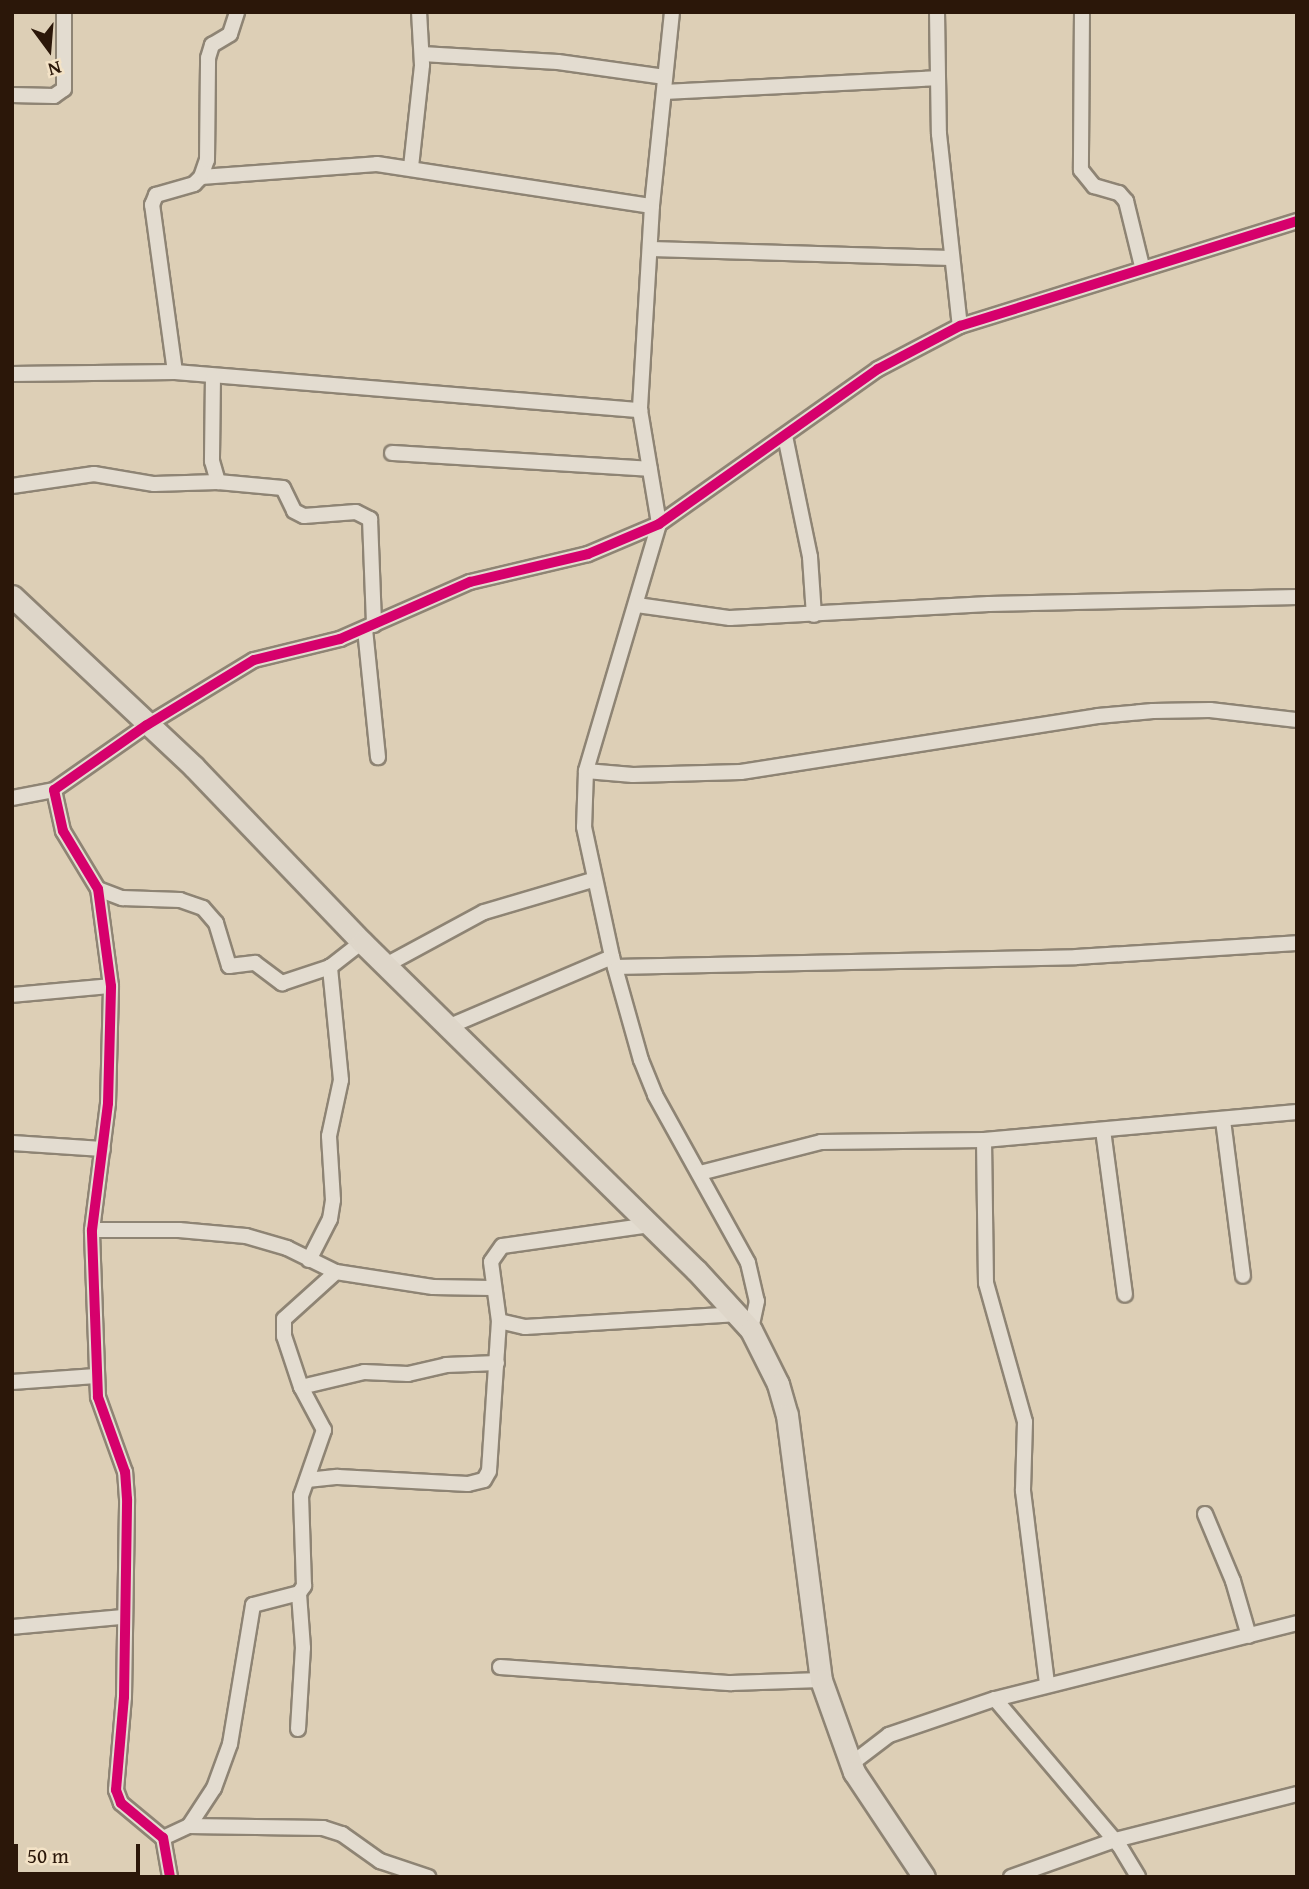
<!DOCTYPE html>
<style>
body{margin:0}
#map{position:relative;width:1309px;height:1889px;overflow:hidden;background:#ddcfb6;font-family:"Gentium Book Plus",serif}
div>[style]{position:absolute}
.roads{filter:drop-shadow(2px 0 #8e8474) drop-shadow(-2px 0 #8e8474) drop-shadow(0 2px #8e8474) drop-shadow(0 -2px #8e8474)}
.minor>*{height:14px;margin:-7px;padding:0 7px;transform-origin:7px;border-radius:7px;background:#e3dcd0}
.primary>*{height:21px;margin:-10.5px;padding:0 10.5px;transform-origin:10.5px;border-radius:10.5px;background:#ded6c9}
.cycleway>*{height:10px;margin:-5px;padding:0 5px;transform-origin:5px;border-radius:5px;background:#d6006c}
span{translate:-50% -50%;white-space:nowrap;text-align:center;line-height:1.15;-webkit-text-stroke:7px #f3e2c6;paint-order:stroke}
.frame{position:absolute;inset:0;border:14px solid #2b1709;pointer-events:none}
.north{position:absolute;left:14px;top:14px;width:70px;height:70px;-webkit-text-stroke:5px #f3e2c6;paint-order:stroke;rotate:164deg;font-size:19px;font-weight:700;line-height:28px;text-align:center;color:#2b1709}
.north::after{content:'';display:block;margin:auto;width:24px;height:32px;background:#2b1709;clip-path:polygon(50% 0,100% 100%,50% 72%,0 100%)}
.scale{position:absolute;left:14px;top:1844px;width:126px;height:32px;box-sizing:border-box;border:4px solid #2b1709;border-top:0;padding-left:9px;font-size:21px;line-height:24px;white-space:nowrap;color:#2b1709;-webkit-text-stroke:5px #f3e2c6;paint-order:stroke}
</style>
<div id="map">
<div class="roads">
<div class="minor">
<div style="left:672px;top:12px;width:195px;rotate:95.9deg"></div>
<div style="left:652px;top:206px;width:204px;rotate:93.4deg"></div>
<div style="left:640px;top:410px;width:116px;rotate:80.5deg"></div>
<div style="left:659px;top:524px;width:258px;rotate:106.5deg"></div>
<div style="left:586px;top:771px;width:56px;rotate:92deg"></div>
<div style="left:584px;top:827px;width:133px;rotate:77.8deg"></div>
<div style="left:612px;top:957px;width:107px;rotate:74.3deg"></div>
<div style="left:641px;top:1060px;width:38px;rotate:68deg"></div>
<div style="left:655px;top:1095px;width:192px;rotate:61deg"></div>
<div style="left:748px;top:1263px;width:39px;rotate:77deg"></div>
<div style="left:757px;top:1301px;width:30px;rotate:102deg"></div>
<div style="left:937px;top:12px;width:122px;rotate:89.1deg"></div>
<div style="left:939px;top:134px;width:193px;rotate:83.8deg"></div>
<div style="left:1082px;top:12px;width:158px;rotate:90.4deg"></div>
<div style="left:1081px;top:170px;width:21px;rotate:51deg"></div>
<div style="left:1094px;top:186px;width:26px;rotate:16deg"></div>
<div style="left:1119px;top:193px;width:11px;rotate:49deg"></div>
<div style="left:1126px;top:201px;width:67px;rotate:76.2deg"></div>
<div style="left:422px;top:54px;width:136px;rotate:3.4deg"></div>
<div style="left:558px;top:62px;width:108px;rotate:8deg"></div>
<div style="left:664px;top:92px;width:272px;rotate:-2.9deg"></div>
<div style="left:12px;top:95px;width:42px;rotate:1.4deg"></div>
<div style="left:54px;top:96px;width:12px;rotate:-35deg"></div>
<div style="left:64px;top:89px;width:77px;rotate:-90deg"></div>
<div style="left:411px;top:167px;width:103px;rotate:-83.8deg"></div>
<div style="left:422px;top:65px;width:53px;rotate:-93.2deg"></div>
<div style="left:201px;top:177px;width:176px;rotate:-4.2deg"></div>
<div style="left:377px;top:164px;width:278px;rotate:8.7deg"></div>
<div style="left:650px;top:249px;width:302px;rotate:1.7deg"></div>
<div style="left:175px;top:372px;width:169px;rotate:-97.8deg"></div>
<div style="left:152px;top:205px;width:11px;rotate:-68deg"></div>
<div style="left:156px;top:195px;width:40px;rotate:-16deg"></div>
<div style="left:194px;top:184px;width:10px;rotate:-45deg"></div>
<div style="left:201px;top:177px;width:18px;rotate:-71deg"></div>
<div style="left:207px;top:160px;width:102px;rotate:-89.4deg"></div>
<div style="left:208px;top:58px;width:14px;rotate:-73deg"></div>
<div style="left:212px;top:45px;width:21px;rotate:-31deg"></div>
<div style="left:230px;top:34px;width:23px;rotate:-72deg"></div>
<div style="left:12px;top:374px;width:163px;rotate:-0.7deg"></div>
<div style="left:175px;top:372px;width:467px;rotate:4.7deg"></div>
<div style="left:213px;top:376px;width:85px;rotate:90.7deg"></div>
<div style="left:212px;top:461px;width:22px;rotate:74deg"></div>
<div style="left:218px;top:482px;width:65px;rotate:5.3deg"></div>
<div style="left:283px;top:488px;width:25px;rotate:64deg"></div>
<div style="left:294px;top:511px;width:11px;rotate:27deg"></div>
<div style="left:304px;top:516px;width:52px;rotate:-4.4deg"></div>
<div style="left:356px;top:512px;width:16px;rotate:27deg"></div>
<div style="left:370px;top:519px;width:106px;rotate:87.8deg"></div>
<div style="left:785px;top:436px;width:124px;rotate:78.3deg"></div>
<div style="left:810px;top:557px;width:58px;rotate:86.1deg"></div>
<div style="left:392px;top:453px;width:258px;rotate:3.5deg"></div>
<div style="left:12px;top:486px;width:83px;rotate:-8.3deg"></div>
<div style="left:94px;top:474px;width:61px;rotate:9.5deg"></div>
<div style="left:154px;top:484px;width:64px;rotate:-1.8deg"></div>
<div style="left:637px;top:605px;width:94px;rotate:8deg"></div>
<div style="left:730px;top:618px;width:259px;rotate:-3.1deg"></div>
<div style="left:989px;top:604px;width:308px;rotate:-1.3deg"></div>
<div style="left:365px;top:629px;width:129px;rotate:84.2deg"></div>
<div style="left:586px;top:771px;width:47px;rotate:4.9deg"></div>
<div style="left:633px;top:775px;width:108px;rotate:-1.6deg"></div>
<div style="left:741px;top:772px;width:361px;rotate:-8.9deg"></div>
<div style="left:1098px;top:716px;width:55px;rotate:-5.2deg"></div>
<div style="left:1153px;top:711px;width:57px;rotate:-1deg"></div>
<div style="left:1210px;top:710px;width:88px;rotate:6.6deg"></div>
<div style="left:12px;top:798px;width:43px;rotate:-10.8deg"></div>
<div style="left:98px;top:889px;width:26px;rotate:21deg"></div>
<div style="left:122px;top:898px;width:58px;rotate:2deg"></div>
<div style="left:180px;top:900px;width:24px;rotate:19deg"></div>
<div style="left:203px;top:908px;width:20px;rotate:49deg"></div>
<div style="left:216px;top:923px;width:45px;rotate:73.2deg"></div>
<div style="left:229px;top:966px;width:26px;rotate:-7deg"></div>
<div style="left:255px;top:963px;width:34px;rotate:37deg"></div>
<div style="left:282px;top:983px;width:51px;rotate:-18.4deg"></div>
<div style="left:330px;top:967px;width:41px;rotate:-38deg"></div>
<div style="left:386px;top:965px;width:111px;rotate:-28.4deg"></div>
<div style="left:484px;top:912px;width:114px;rotate:-16.4deg"></div>
<div style="left:615px;top:967px;width:461px;rotate:-1.2deg"></div>
<div style="left:1076px;top:957px;width:221px;rotate:-3.6deg"></div>
<div style="left:12px;top:995px;width:99px;rotate:-5.2deg"></div>
<div style="left:450px;top:1026px;width:176px;rotate:-23.1deg"></div>
<div style="left:1223px;top:1120px;width:157px;rotate:82.7deg"></div>
<div style="left:1103px;top:1130px;width:166px;rotate:82.4deg"></div>
<div style="left:984px;top:1140px;width:143px;rotate:89.2deg"></div>
<div style="left:986px;top:1283px;width:144px;rotate:74.3deg"></div>
<div style="left:1025px;top:1422px;width:69px;rotate:91.7deg"></div>
<div style="left:1023px;top:1491px;width:195px;rotate:82.9deg"></div>
<div style="left:12px;top:1143px;width:91px;rotate:3.8deg"></div>
<div style="left:700px;top:1173px;width:125px;rotate:-14.4deg"></div>
<div style="left:821px;top:1142px;width:163px;rotate:-0.7deg"></div>
<div style="left:984px;top:1140px;width:314px;rotate:-5.1deg"></div>
<div style="left:650px;top:1225px;width:149px;rotate:171.9deg"></div>
<div style="left:502px;top:1246px;width:19px;rotate:125deg"></div>
<div style="left:491px;top:1262px;width:60px;rotate:82.3deg"></div>
<div style="left:499px;top:1321px;width:27px;rotate:13deg"></div>
<div style="left:525px;top:1327px;width:214px;rotate:-3.5deg"></div>
<div style="left:92px;top:1230px;width:87px"></div>
<div style="left:179px;top:1230px;width:67px;rotate:5.1deg"></div>
<div style="left:246px;top:1236px;width:43px;rotate:16.3deg"></div>
<div style="left:287px;top:1248px;width:55px;rotate:26.1deg"></div>
<div style="left:309px;top:1260px;width:46px;rotate:-62.9deg"></div>
<div style="left:330px;top:1219px;width:19px;rotate:-81deg"></div>
<div style="left:333px;top:1200px;width:64px;rotate:-93.6deg"></div>
<div style="left:329px;top:1136px;width:57px;rotate:-77.9deg"></div>
<div style="left:341px;top:1080px;width:114px;rotate:-95.6deg"></div>
<div style="left:12px;top:1382px;width:84px;rotate:-4.1deg"></div>
<div style="left:301px;top:1387px;width:65px;rotate:-13.4deg"></div>
<div style="left:364px;top:1372px;width:44px;rotate:2.6deg"></div>
<div style="left:408px;top:1374px;width:39px;rotate:-13deg"></div>
<div style="left:446px;top:1365px;width:51px;rotate:-2.2deg"></div>
<div style="left:307px;top:1480px;width:31px;rotate:-6deg"></div>
<div style="left:338px;top:1477px;width:130px;rotate:3.1deg"></div>
<div style="left:468px;top:1484px;width:16px;rotate:-14deg"></div>
<div style="left:484px;top:1480px;width:10px;rotate:-61deg"></div>
<div style="left:489px;top:1471px;width:150px;rotate:-86.2deg"></div>
<div style="left:1205px;top:1514px;width:73px;rotate:67.3deg"></div>
<div style="left:1233px;top:1581px;width:57px;rotate:73.8deg"></div>
<div style="left:12px;top:1627px;width:110px;rotate:-5.2deg"></div>
<div style="left:500px;top:1667px;width:232px;rotate:4deg"></div>
<div style="left:731px;top:1683px;width:90px;rotate:-1.9deg"></div>
<div style="left:995px;top:1699px;width:192px;rotate:49.7deg"></div>
<div style="left:1119px;top:1845px;width:37px;rotate:59deg"></div>
<div style="left:298px;top:1729px;width:81px;rotate:-86.5deg"></div>
<div style="left:303px;top:1648px;width:55px;rotate:-94.2deg"></div>
<div style="left:855px;top:1761px;width:43px;rotate:-37.4deg"></div>
<div style="left:889px;top:1735px;width:112px;rotate:-18.8deg"></div>
<div style="left:995px;top:1699px;width:311px;rotate:-14.1deg"></div>
<div style="left:189px;top:1826px;width:45px;rotate:-56.7deg"></div>
<div style="left:214px;top:1788px;width:47px;rotate:-70deg"></div>
<div style="left:230px;top:1744px;width:141px;rotate:-80.6deg"></div>
<div style="left:253px;top:1605px;width:48px;rotate:-14.6deg"></div>
<div style="left:299px;top:1593px;width:9px;rotate:-54deg"></div>
<div style="left:304px;top:1586px;width:90px;rotate:-91.9deg"></div>
<div style="left:301px;top:1496px;width:70px;rotate:-70.8deg"></div>
<div style="left:324px;top:1430px;width:49px;rotate:-118.1deg"></div>
<div style="left:301px;top:1387px;width:54px;rotate:-108.4deg"></div>
<div style="left:284px;top:1336px;width:17px;rotate:-90deg"></div>
<div style="left:284px;top:1319px;width:70px;rotate:-42.1deg"></div>
<div style="left:336px;top:1272px;width:98px;rotate:8.8deg"></div>
<div style="left:433px;top:1287px;width:58px;rotate:1deg"></div>
<div style="left:163px;top:1838px;width:29px;rotate:-25deg"></div>
<div style="left:189px;top:1826px;width:134px;rotate:0.9deg"></div>
<div style="left:323px;top:1828px;width:20px;rotate:18deg"></div>
<div style="left:342px;top:1834px;width:47px;rotate:35.4deg"></div>
<div style="left:380px;top:1861px;width:51px;rotate:18.4deg"></div>
<div style="left:170px;top:1877px;width:40px;rotate:-100deg"></div>
<div style="left:163px;top:1838px;width:55px;rotate:-140.2deg"></div>
<div style="left:121px;top:1803px;width:14px;rotate:-111deg"></div>
<div style="left:116px;top:1790px;width:93px;rotate:-85.1deg"></div>
<div style="left:124px;top:1697px;width:198px;rotate:-89.1deg"></div>
<div style="left:127px;top:1499px;width:27px;rotate:-94deg"></div>
<div style="left:125px;top:1472px;width:80px;rotate:-109.8deg"></div>
<div style="left:98px;top:1397px;width:167px;rotate:-92.1deg"></div>
<div style="left:92px;top:1230px;width:128px;rotate:-82.8deg"></div>
<div style="left:108px;top:1103px;width:117px;rotate:-88.5deg"></div>
<div style="left:111px;top:986px;width:98px;rotate:-97.6deg"></div>
<div style="left:98px;top:889px;width:68px;rotate:-121.1deg"></div>
<div style="left:63px;top:831px;width:42px;rotate:-102.4deg"></div>
<div style="left:54px;top:790px;width:113px;rotate:-35deg"></div>
<div style="left:147px;top:725px;width:125px;rotate:-31.3deg"></div>
<div style="left:254px;top:660px;width:89px;rotate:-13.7deg"></div>
<div style="left:340px;top:639px;width:142px;rotate:-23.7deg"></div>
<div style="left:470px;top:582px;width:121px;rotate:-13.3deg"></div>
<div style="left:588px;top:554px;width:77px;rotate:-22.9deg"></div>
<div style="left:659px;top:524px;width:268px;rotate:-35.3deg"></div>
<div style="left:878px;top:369px;width:93px;rotate:-27.7deg"></div>
<div style="left:960px;top:326px;width:353px;rotate:-17.3deg"></div>
<div style="left:1011px;top:1877px;width:110px;rotate:-19.6deg"></div>
<div style="left:1115px;top:1840px;width:188px;rotate:-14.2deg"></div>
</div>
<div class="primary">
<div style="left:12px;top:596px;width:250px;rotate:43.2deg"></div>
<div style="left:194px;top:767px;width:243px;rotate:46.2deg"></div>
<div style="left:362px;top:942px;width:468px;rotate:44.5deg"></div>
<div style="left:696px;top:1270px;width:81px;rotate:47.5deg"></div>
<div style="left:751px;top:1330px;width:60px;rotate:63.4deg"></div>
<div style="left:778px;top:1384px;width:32px;rotate:74deg"></div>
<div style="left:787px;top:1415px;width:267px;rotate:82.7deg"></div>
<div style="left:821px;top:1680px;width:98px;rotate:70.3deg"></div>
<div style="left:854px;top:1772px;width:126px;rotate:56.3deg"></div>
</div>
</div>
<div class="cycleway">
<div style="left:170px;top:1877px;width:40px;rotate:-100deg"></div>
<div style="left:163px;top:1838px;width:55px;rotate:-140.2deg"></div>
<div style="left:121px;top:1803px;width:14px;rotate:-111deg"></div>
<div style="left:116px;top:1790px;width:93px;rotate:-85.1deg"></div>
<div style="left:124px;top:1697px;width:198px;rotate:-89.1deg"></div>
<div style="left:127px;top:1499px;width:27px;rotate:-94deg"></div>
<div style="left:125px;top:1472px;width:80px;rotate:-109.8deg"></div>
<div style="left:98px;top:1397px;width:167px;rotate:-92.1deg"></div>
<div style="left:92px;top:1230px;width:128px;rotate:-82.8deg"></div>
<div style="left:108px;top:1103px;width:117px;rotate:-88.5deg"></div>
<div style="left:111px;top:986px;width:98px;rotate:-97.6deg"></div>
<div style="left:98px;top:889px;width:68px;rotate:-121.1deg"></div>
<div style="left:63px;top:831px;width:42px;rotate:-102.4deg"></div>
<div style="left:54px;top:790px;width:113px;rotate:-35deg"></div>
<div style="left:147px;top:725px;width:125px;rotate:-31.3deg"></div>
<div style="left:254px;top:660px;width:89px;rotate:-13.7deg"></div>
<div style="left:340px;top:639px;width:142px;rotate:-23.7deg"></div>
<div style="left:470px;top:582px;width:121px;rotate:-13.3deg"></div>
<div style="left:588px;top:554px;width:77px;rotate:-22.9deg"></div>
<div style="left:659px;top:524px;width:268px;rotate:-35.3deg"></div>
<div style="left:878px;top:369px;width:93px;rotate:-27.7deg"></div>
<div style="left:960px;top:326px;width:353px;rotate:-17.3deg"></div>
</div>
<div class="frame"></div>
<div class="north">N</div>
<div class="scale">50 m</div>
</div>
